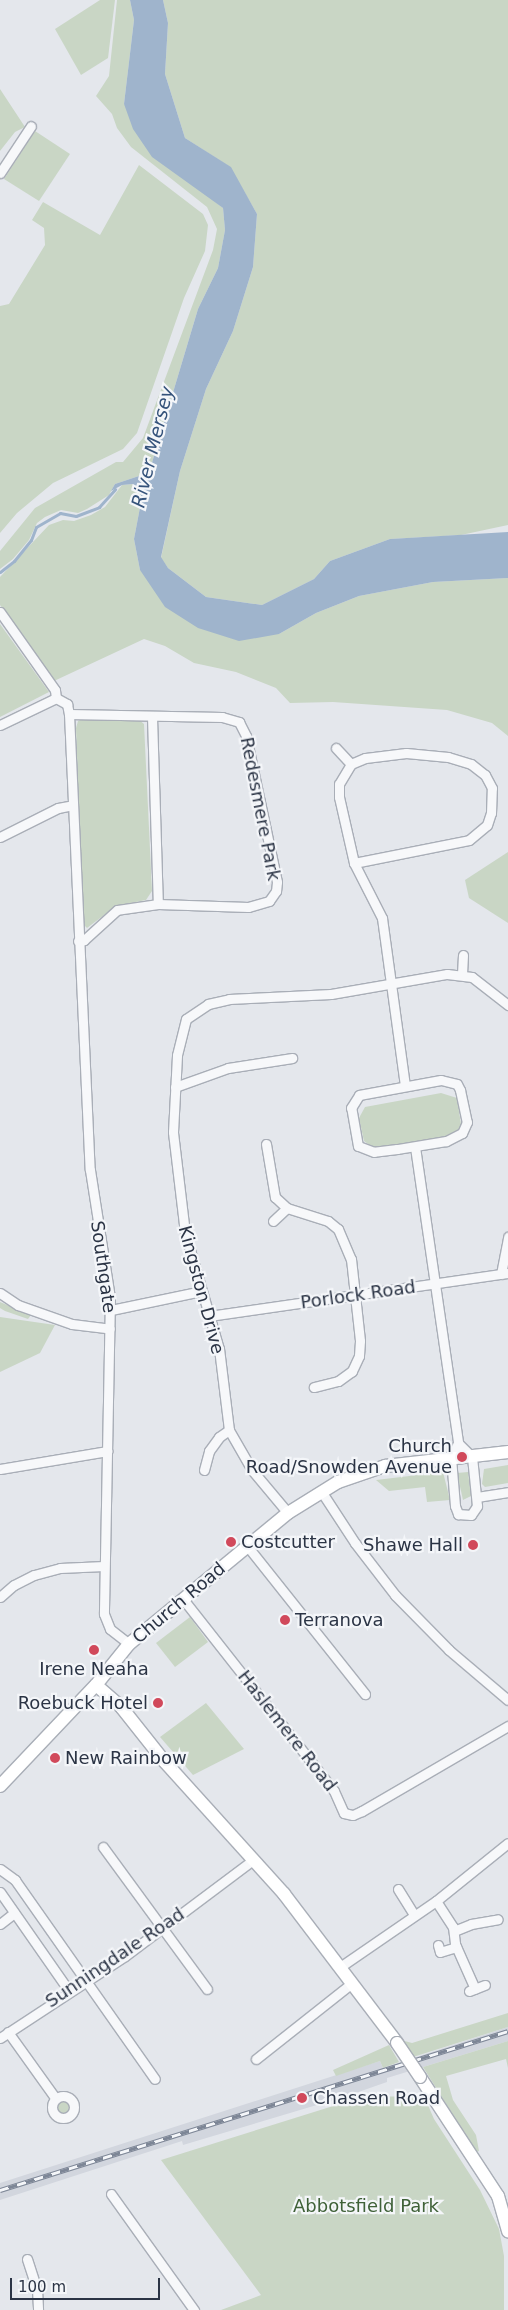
<!DOCTYPE html>
<style>
body{margin:0}
#map{position:relative;width:508px;height:2310px;overflow:hidden;background:#e4e7ec;font-family:"DejaVu Sans",sans-serif}
div>[style]{position:absolute}
.built>*{inset:0;background:#d2d6de}
.green>*{inset:0;background:#c9d6c5}
.round{border-radius:50%}
.water>*{inset:0;background:#9fb4cc}
.stream>*{height:3px;margin:-1.5px;padding:0 1.5px;transform-origin:1.5px;border-radius:1.5px;background:#9fb4cc}
.roads{filter:drop-shadow(1px 0 #a9aeb7) drop-shadow(-1px 0 #a9aeb7) drop-shadow(0 1px #a9aeb7) drop-shadow(0 -1px #a9aeb7)}
.street>*{height:9px;margin:-4.5px;padding:0 4.5px;transform-origin:4.5px;border-radius:4.5px;background:#f7f8fa}
.street>.ring{margin:-4.5px;padding:0;box-sizing:content-box;background:none;border:9px solid #f7f8fa;border-radius:50%}
.secondary>*{height:12px;margin:-6px;padding:0 6px;transform-origin:6px;border-radius:6px;background:#fff}
.rail>*{height:5px;margin-top:-2.5px;transform-origin:0;background:repeating-linear-gradient(90deg,#f4f6f9 0 9px,#7d8696 0 18px);box-sizing:border-box;border-block:1px solid #7d8696}
.bridges{filter:drop-shadow(1px 0 #a9aeb7) drop-shadow(-1px 0 #a9aeb7) drop-shadow(0 1px #a9aeb7) drop-shadow(0 -1px #a9aeb7)}
.secondary-bridge>*{height:12px;margin:-6px;padding:0 6px;transform-origin:6px;border-radius:6px;background:#fff}
.dots>*{width:14px;height:14px;translate:-50% -50%;box-sizing:border-box;border:2px solid #f4f6f9;border-radius:50%}
span{translate:-50% -50%;white-space:nowrap;text-align:center;line-height:1.15;-webkit-text-stroke:4.5px #f4f6f9;paint-order:stroke}
.street-label{font-size:18px;color:#2b3445}
.poi-label{font-size:18px;color:#2b3445}
.right{translate:-100% -50%;text-align:right}
.left{translate:0 -50%;text-align:left}
.park-label{font-size:18px;color:#3f6138}
.water-label{font-size:19px;color:#34527a;font-style:italic}
.scale{position:absolute;left:10px;top:2278px;width:150px;height:22px;box-sizing:border-box;border:2px solid #2b3445;border-top:0;padding-left:6px;font-size:15px;line-height:18px;white-space:nowrap;color:#2b3445;-webkit-text-stroke:4px #f4f6f9;paint-order:stroke}
</style>
<div id="map">
<div class="built">
<div style="clip-path:polygon(508px 2027px,508px 2041px,387px 2078px,387px 2082px,347px 2096px,183px 2145px,182px 2141px,0 2200px,0 2183px,380px 2061px,383px 2068px)"></div>
</div>
<div class="green">
<div style="clip-path:polygon(100px 0,115px 0,108px 58px,81px 75px,55px 29px)"></div>
<div style="clip-path:polygon(117px 0,130px 0,134px 20px,124px 104px,198px 188px,223px 208px,225px 230px,218px 268px,198px 309px,151px 466px,139px 476px,115px 484px,109px 495px,87px 509px,78px 513px,61px 510px,45px 517px,37px 523px,29px 540px,13px 559px,0 569px,0 551px,35px 508px,116px 462px,123px 462px,143px 438px,213px 250px,217px 229px,207px 207px,131px 147px,117px 128px,112px 114px,96px 96px,109px 76px)"></div>
<div style="clip-path:polygon(163px 0,508px 0,508px 525px,461px 535px,390px 539px,330px 561px,314px 579px,262px 605px,206px 597px,168px 568px,161px 558px,180px 471px,206px 389px,233px 331px,253px 267px,257px 214px,230px 167px,185px 138px,165px 74px,168px 23px)"></div>
<div style="clip-path:polygon(0 89px,25px 127px,15px 132px,0 151px)"></div>
<div style="clip-path:polygon(35px 131px,70px 154px,39px 201px,4px 179px)"></div>
<div style="clip-path:polygon(139px 165px,203px 214px,208px 225px,205px 251px,184px 298px,137px 433px,123px 449px,53px 483px,17px 513px,0 533px,0 306px,9px 304px,45px 245px,44px 228px,32px 220px,43px 202px,100px 235px)"></div>
<div style="clip-path:polygon(133px 484px,142px 497px,134px 539px,140px 570px,279px 634px,316px 613px,359px 596px,433px 582px,508px 578px,508px 736px,492px 723px,447px 710px,333px 702px,290px 703px,276px 688px,236px 672px,194px 663px,165px 646px,144px 639px,54px 681px,0 605px,0 577px,49px 525px,63px 520px,74px 521px,91px 515px,105px 507px,122px 485px)"></div>
<div style="clip-path:polygon(0 624px,49px 692px,0 717px)"></div>
<div style="clip-path:polygon(85px 718px,138px 719px,144px 724px,152px 891px,146px 900px,116px 906px,87px 928px,83px 924px,76px 728px,78px 721px)"></div>
<div style="clip-path:polygon(508px 852px,508px 923px,469px 898px,465px 880px)"></div>
<div style="clip-path:polygon(441px 1093px,457px 1098px,462px 1131px,459px 1134px,375px 1149px,364px 1141px,359px 1118px,365px 1107px)"></div>
<div style="clip-path:polygon(0 1302px,31px 1315px,28px 1319px,5px 1311px,0 1308px)"></div>
<div style="clip-path:polygon(0 1317px,55px 1325px,40px 1353px,0 1372px)"></div>
<div style="clip-path:polygon(508px 1465px,508px 1483px,485px 1487px,482px 1484px,484px 1469px)"></div>
<div style="clip-path:polygon(443px 1472px,450px 1500px,427px 1502px,425px 1487px,389px 1491px,376px 1480px)"></div>
<div style="clip-path:polygon(468px 1472px,471px 1496px,463px 1500px,457px 1473px)"></div>
<div style="clip-path:polygon(190px 1617px,208px 1642px,175px 1667px,156px 1643px)"></div>
<div style="clip-path:polygon(206px 1703px,244px 1749px,193px 1775px,160px 1737px)"></div>
<div style="clip-path:polygon(508px 2013px,508px 2027px,413px 2057px,401px 2040px,412px 2043px)"></div>
<div style="clip-path:polygon(508px 2041px,508px 2068px,506px 2059px,446px 2076px,453px 2100px,476px 2135px,479px 2151px,476px 2152px,423px 2067px)"></div>
<div style="clip-path:polygon(389px 2045px,399px 2062px,383px 2068px,380px 2061px,336px 2076px,333px 2070px)"></div>
<div style="clip-path:polygon(424px 2096px,434px 2119px,480px 2190px,499px 2229px,504px 2256px,504px 2310px,221px 2310px,261px 2295px,161px 2160px,362px 2097px)"></div>
<div class="round" style="left:55px;top:2100px;width:14px;height:14px"></div>
</div>
<div class="water">
<div style="clip-path:polygon(130px 0,163px 0,168px 23px,165px 74px,185px 138px,231px 167px,257px 214px,253px 267px,233px 331px,206px 389px,180px 471px,161px 557px,168px 568px,206px 597px,262px 605px,314px 579px,330px 561px,390px 539px,508px 532px,508px 578px,433px 582px,359px 596px,316px 613px,279px 634px,239px 641px,198px 628px,165px 607px,140px 570px,134px 539px,142px 497px,133px 484px,122px 485px,111px 491px,115px 484px,139px 476px,151px 466px,198px 309px,218px 268px,225px 230px,223px 208px,152px 157px,133px 129px,124px 104px,134px 20px)"></div>
</div>
<div class="stream">
<div style="left:0;top:572px;width:18px;rotate:-38deg"></div>
<div style="left:14px;top:561px;width:27px;rotate:-51deg"></div>
<div style="left:31px;top:540px;width:14px;rotate:-69deg"></div>
<div style="left:36px;top:527px;width:28px;rotate:-30deg"></div>
<div style="left:60px;top:513px;width:16px;rotate:11deg"></div>
<div style="left:76px;top:516px;width:25px;rotate:-21deg"></div>
<div style="left:99px;top:507px;width:24px;rotate:-48deg"></div>
</div>
<div class="roads">
<div class="street">
<div style="left:0;top:173px;width:56px;rotate:-56.6deg"></div>
<div style="left:0;top:612px;width:95px;rotate:54.8deg"></div>
<div style="left:55px;top:690px;width:8px;rotate:83deg"></div>
<div style="left:56px;top:698px;width:13px;rotate:29deg"></div>
<div style="left:67px;top:704px;width:10px;rotate:79deg"></div>
<div style="left:69px;top:714px;width:456px;rotate:87.4deg"></div>
<div style="left:90px;top:1170px;width:129px;rotate:81.1deg"></div>
<div style="left:110px;top:1297px;width:317px;rotate:91.1deg"></div>
<div style="left:104px;top:1614px;width:16px;rotate:68deg"></div>
<div style="left:110px;top:1629px;width:24px;rotate:38deg"></div>
<div style="left:69px;top:714px;width:153px;rotate:1.1deg"></div>
<div style="left:222px;top:717px;width:18px;rotate:16deg"></div>
<div style="left:239px;top:722px;width:16px;rotate:63deg"></div>
<div style="left:246px;top:736px;width:149px;rotate:78deg"></div>
<div style="left:277px;top:882px;width:9px;rotate:96deg"></div>
<div style="left:276px;top:891px;width:12px;rotate:125deg"></div>
<div style="left:269px;top:901px;width:22px;rotate:164deg"></div>
<div style="left:248px;top:907px;width:90px;rotate:-178.1deg"></div>
<div style="left:158px;top:904px;width:41px;rotate:171.7deg"></div>
<div style="left:117px;top:910px;width:45px;rotate:137.7deg"></div>
<div style="left:84px;top:940px;width:6px;rotate:171deg"></div>
<div style="left:152px;top:717px;width:187px;rotate:88.2deg"></div>
<div style="left:0;top:725px;width:62px;rotate:-25.7deg"></div>
<div style="left:336px;top:748px;width:22px;rotate:47deg"></div>
<div style="left:0;top:837px;width:65px;rotate:-26.6deg"></div>
<div style="left:58px;top:808px;width:15px;rotate:-11deg"></div>
<div style="left:354px;top:863px;width:117px;rotate:-11.3deg"></div>
<div style="left:469px;top:840px;width:23px;rotate:-40deg"></div>
<div style="left:487px;top:825px;width:13px;rotate:-72deg"></div>
<div style="left:491px;top:813px;width:25px;rotate:-88deg"></div>
<div style="left:492px;top:788px;width:15px;rotate:-118deg"></div>
<div style="left:485px;top:775px;width:18px;rotate:-142deg"></div>
<div style="left:471px;top:764px;width:24px;rotate:-163deg"></div>
<div style="left:448px;top:757px;width:42px;rotate:-174.6deg"></div>
<div style="left:406px;top:753px;width:41px;rotate:173deg"></div>
<div style="left:365px;top:758px;width:15px;rotate:157deg"></div>
<div style="left:351px;top:764px;width:23px;rotate:121deg"></div>
<div style="left:339px;top:784px;width:13px;rotate:90deg"></div>
<div style="left:339px;top:797px;width:68px;rotate:77.2deg"></div>
<div style="left:354px;top:863px;width:62px;rotate:63deg"></div>
<div style="left:382px;top:918px;width:169px;rotate:82.2deg"></div>
<div style="left:462px;top:974px;width:19px;rotate:-87deg"></div>
<div style="left:441px;top:1080px;width:16px;rotate:14deg"></div>
<div style="left:457px;top:1084px;width:7px;rotate:63deg"></div>
<div style="left:460px;top:1090px;width:33px;rotate:78deg"></div>
<div style="left:467px;top:1122px;width:12px;rotate:114deg"></div>
<div style="left:462px;top:1133px;width:18px;rotate:153deg"></div>
<div style="left:446px;top:1141px;width:50px;rotate:170.7deg"></div>
<div style="left:397px;top:1149px;width:23px;rotate:173deg"></div>
<div style="left:374px;top:1152px;width:17px;rotate:-159deg"></div>
<div style="left:358px;top:1146px;width:39px;rotate:-100deg"></div>
<div style="left:351px;top:1108px;width:15px;rotate:-58deg"></div>
<div style="left:359px;top:1095px;width:83px;rotate:-10.4deg"></div>
<div style="left:175px;top:1087px;width:56px;rotate:-19.7deg"></div>
<div style="left:228px;top:1068px;width:65px;rotate:-8.9deg"></div>
<div style="left:266px;top:1144px;width:54px;rotate:80.4deg"></div>
<div style="left:275px;top:1197px;width:16px;rotate:43deg"></div>
<div style="left:287px;top:1208px;width:43px;rotate:17.6deg"></div>
<div style="left:328px;top:1221px;width:13px;rotate:39deg"></div>
<div style="left:338px;top:1229px;width:33px;rotate:67deg"></div>
<div style="left:351px;top:1259px;width:82px;rotate:83.7deg"></div>
<div style="left:360px;top:1341px;width:15px;rotate:94deg"></div>
<div style="left:359px;top:1356px;width:17px;rotate:115deg"></div>
<div style="left:352px;top:1371px;width:17px;rotate:144deg"></div>
<div style="left:338px;top:1381px;width:25px;rotate:166deg"></div>
<div style="left:415px;top:1147px;width:299px;rotate:81.7deg"></div>
<div style="left:458px;top:1443px;width:17px;rotate:115deg"></div>
<div style="left:451px;top:1458px;width:48px;rotate:85.2deg"></div>
<div style="left:455px;top:1506px;width:9px;rotate:69deg"></div>
<div style="left:458px;top:1514px;width:13px;rotate:4deg"></div>
<div style="left:471px;top:1515px;width:11px;rotate:-56deg"></div>
<div style="left:477px;top:1506px;width:49px;rotate:-95.8deg"></div>
<div style="left:472px;top:1457px;width:20px;rotate:-135deg"></div>
<div style="left:273px;top:1221px;width:19px;rotate:-43deg"></div>
<div style="left:501px;top:1274px;width:38px;rotate:-79deg"></div>
<div style="left:0;top:1293px;width:22px;rotate:34deg"></div>
<div style="left:18px;top:1305px;width:57px;rotate:19.4deg"></div>
<div style="left:72px;top:1324px;width:38px;rotate:7deg"></div>
<div style="left:111px;top:1310px;width:92px;rotate:-11.9deg"></div>
<div style="left:209px;top:1316px;width:302px;rotate:-8.2deg"></div>
<div style="left:0;top:1469px;width:109px;rotate:-9.5deg"></div>
<div style="left:204px;top:1470px;width:20px;rotate:-75deg"></div>
<div style="left:209px;top:1451px;width:17px;rotate:-54deg"></div>
<div style="left:219px;top:1437px;width:12px;rotate:-35deg"></div>
<div style="left:321px;top:1491px;width:62px;rotate:56.8deg"></div>
<div style="left:355px;top:1543px;width:66px;rotate:52.4deg"></div>
<div style="left:395px;top:1595px;width:77px;rotate:45.5deg"></div>
<div style="left:449px;top:1650px;width:77px;rotate:40.3deg"></div>
<div style="left:477px;top:1497px;width:31px;rotate:-9deg"></div>
<div style="left:288px;top:1513px;width:56px;rotate:-129.9deg"></div>
<div style="left:252px;top:1470px;width:46px;rotate:-119.9deg"></div>
<div style="left:229px;top:1430px;width:82px;rotate:-97deg"></div>
<div style="left:219px;top:1349px;width:121px;rotate:-106.3deg"></div>
<div style="left:185px;top:1233px;width:102px;rotate:-96.8deg"></div>
<div style="left:173px;top:1132px;width:77px;rotate:-87deg"></div>
<div style="left:177px;top:1055px;width:37px;rotate:-76deg"></div>
<div style="left:186px;top:1019px;width:27px;rotate:-34deg"></div>
<div style="left:208px;top:1004px;width:22px;rotate:-13deg"></div>
<div style="left:229px;top:999px;width:102px;rotate:-2.8deg"></div>
<div style="left:331px;top:994px;width:118px;rotate:-9.8deg"></div>
<div style="left:447px;top:974px;width:25px;rotate:7deg"></div>
<div style="left:472px;top:977px;width:46px;rotate:37.9deg"></div>
<div style="left:248px;top:1547px;width:188px;rotate:51.5deg"></div>
<div style="left:0;top:1597px;width:18px;rotate:-41deg"></div>
<div style="left:14px;top:1585px;width:22px;rotate:-27deg"></div>
<div style="left:34px;top:1575px;width:27px;rotate:-15deg"></div>
<div style="left:60px;top:1568px;width:44px;rotate:-2.6deg"></div>
<div style="left:183px;top:1599px;width:244px;rotate:51.8deg"></div>
<div style="left:334px;top:1791px;width:24px;rotate:66deg"></div>
<div style="left:344px;top:1813px;width:9px;rotate:13deg"></div>
<div style="left:353px;top:1815px;width:10px;rotate:-24deg"></div>
<div style="left:362px;top:1811px;width:169px;rotate:-30.2deg"></div>
<div style="left:103px;top:1847px;width:176px;rotate:53.8deg"></div>
<div style="left:0;top:1869px;width:19px;rotate:36deg"></div>
<div style="left:15px;top:1880px;width:243px;rotate:54.9deg"></div>
<div style="left:398px;top:1889px;width:31px;rotate:58deg"></div>
<div style="left:0;top:1892px;width:121px;rotate:55.1deg"></div>
<div style="left:436px;top:1901px;width:31px;rotate:57deg"></div>
<div style="left:453px;top:1927px;width:17px;rotate:83deg"></div>
<div style="left:455px;top:1944px;width:49px;rotate:66deg"></div>
<div style="left:0;top:1924px;width:18px;rotate:-38deg"></div>
<div style="left:454px;top:1931px;width:18px;rotate:-22deg"></div>
<div style="left:471px;top:1924px;width:27px;rotate:-10deg"></div>
<div style="left:438px;top:1945px;width:7px;rotate:74deg"></div>
<div style="left:440px;top:1952px;width:17px;rotate:-17deg"></div>
<div style="left:340px;top:1967px;width:116px;rotate:-34.5deg"></div>
<div style="left:436px;top:1901px;width:92px;rotate:-38.9deg"></div>
<div style="left:469px;top:1991px;width:17px;rotate:-21deg"></div>
<div style="left:8px;top:2032px;width:82px;rotate:54.4deg"></div>
<div style="left:0;top:2038px;width:149px;rotate:-33.3deg"></div>
<div style="left:125px;top:1956px;width:160px;rotate:-36.9deg"></div>
<div style="left:256px;top:2059px;width:122px;rotate:-38.4deg"></div>
<div class="ring" style="left:52px;top:2096px;width:13px;height:13px"></div>
<div style="left:111px;top:2194px;width:143px;rotate:54.4deg"></div>
<div style="left:27px;top:2259px;width:32px;rotate:72deg"></div>
<div style="left:37px;top:2289px;width:21px;rotate:87deg"></div>
</div>
<div class="secondary">
<div style="left:96px;top:1685px;width:35px;rotate:41deg"></div>
<div style="left:122px;top:1708px;width:68px;rotate:51.6deg"></div>
<div style="left:164px;top:1761px;width:179px;rotate:47.9deg"></div>
<div style="left:284px;top:1894px;width:187px;rotate:52.8deg"></div>
<div style="left:0;top:1786px;width:139px;rotate:-46.5deg"></div>
<div style="left:96px;top:1685px;width:53px;rotate:-51.2deg"></div>
<div style="left:129px;top:1644px;width:206px;rotate:-39.5deg"></div>
<div style="left:288px;top:1513px;width:59px;rotate:-31.8deg"></div>
<div style="left:338px;top:1482px;width:50px;rotate:-18.8deg"></div>
<div style="left:385px;top:1466px;width:124px;rotate:-6.5deg"></div>
<div style="left:420px;top:2077px;width:142px;rotate:56.8deg"></div>
<div style="left:498px;top:2196px;width:37px;rotate:74deg"></div>
</div>
</div>
<div class="rail">
<div style="left:0;top:2190px;width:532px;rotate:-17.38deg"></div>
</div>
<div class="bridges">
<div class="secondary-bridge">
<div style="left:397px;top:2043px;width:41px;rotate:55.9deg"></div>
</div>
</div>
<div class="dots">
<div style="left:462px;top:1457px;background:#d1495b"></div>
<div style="left:231px;top:1542px;background:#d1495b"></div>
<div style="left:473px;top:1545px;background:#d1495b"></div>
<div style="left:285px;top:1620px;background:#d1495b"></div>
<div style="left:94px;top:1650px;background:#d1495b"></div>
<div style="left:158px;top:1703px;background:#d1495b"></div>
<div style="left:55px;top:1758px;background:#d1495b"></div>
<div style="left:302px;top:2098px;background:#d1495b"></div>
</div>
<div class="street-label">
<span style="left:260px;top:809px;rotate:79deg">Redesmere Park</span>
<span style="left:103px;top:1267px;rotate:82deg">Southgate</span>
<span style="left:201px;top:1290px;rotate:75deg">Kingston Drive</span>
<span style="left:358px;top:1295px;rotate:-8deg">Porlock Road</span>
<span style="left:179px;top:1603px;rotate:-40deg">Church Road</span>
<span style="left:287px;top:1731px;rotate:52deg">Haslemere Road</span>
<span style="left:115px;top:1958px;rotate:-34deg">Sunningdale Road</span>
</div>
<div class="poi-label">
<span class="right" style="left:452px;top:1457px">Church<br>Road/Snowden Avenue</span>
<span class="left" style="left:241px;top:1542px">Costcutter</span>
<span class="right" style="left:463px;top:1545px">Shawe Hall</span>
<span class="left" style="left:295px;top:1620px">Terranova</span>
<span style="left:94px;top:1669px">Irene Neaha</span>
<span class="right" style="left:148px;top:1703px">Roebuck Hotel</span>
<span class="left" style="left:65px;top:1758px">New Rainbow</span>
<span class="left" style="left:313px;top:2098px">Chassen Road</span>
</div>
<div class="park-label">
<span style="left:366px;top:2206px">Abbotsfield Park</span>
</div>
<div class="water-label">
<span style="left:153px;top:447px;rotate:-76deg">River Mersey</span>
</div>
<div class="scale">100 m</div>
</div>
